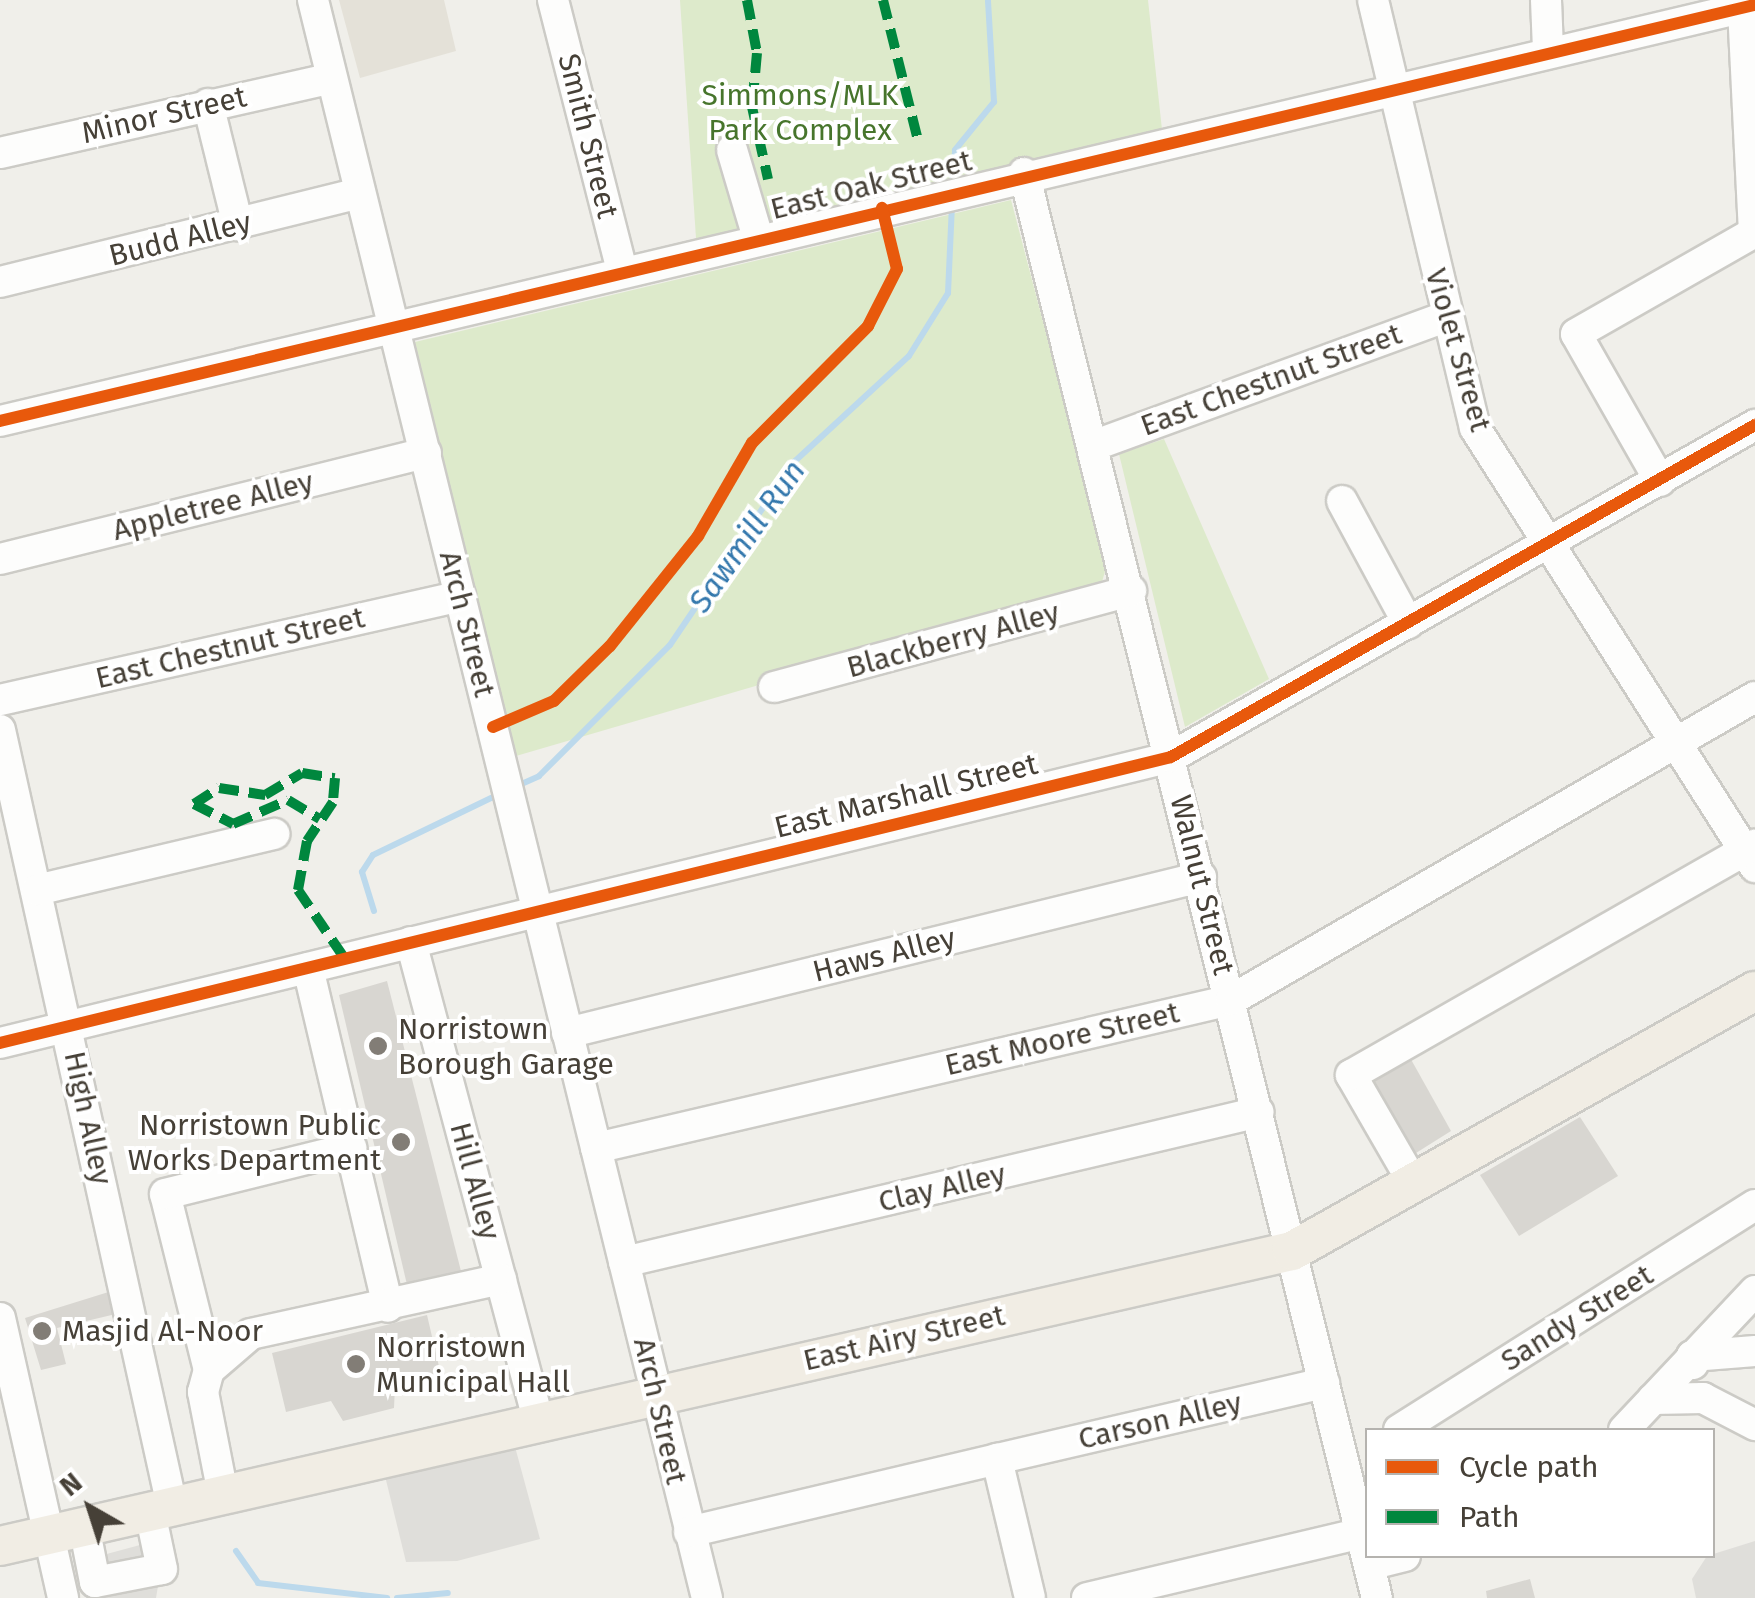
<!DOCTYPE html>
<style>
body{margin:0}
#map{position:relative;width:1755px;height:1598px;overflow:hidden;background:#f0efea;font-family:"Fira Sans",sans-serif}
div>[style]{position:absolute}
.residential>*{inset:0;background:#e4e1d8}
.green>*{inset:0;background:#ddeacb}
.parking>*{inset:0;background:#dfdeda}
.stream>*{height:6px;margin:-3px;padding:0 3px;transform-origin:3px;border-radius:3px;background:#bcd9ec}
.building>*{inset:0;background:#d8d6d1}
.roads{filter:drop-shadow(2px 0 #cccbc6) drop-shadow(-2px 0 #cccbc6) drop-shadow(0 2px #cccbc6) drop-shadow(0 -2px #cccbc6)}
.minor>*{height:30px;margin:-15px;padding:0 15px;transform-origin:15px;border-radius:15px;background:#fdfdfc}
.major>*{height:38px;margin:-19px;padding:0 19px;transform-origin:19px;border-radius:19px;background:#f1ede4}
.quiet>*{height:10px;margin-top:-5px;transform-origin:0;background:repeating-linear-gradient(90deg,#00873e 0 20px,transparent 0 30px)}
.cycleway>*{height:12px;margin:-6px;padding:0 6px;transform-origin:6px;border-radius:6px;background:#e8590c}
.dots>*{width:28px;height:28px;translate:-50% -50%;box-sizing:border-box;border:5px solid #fff;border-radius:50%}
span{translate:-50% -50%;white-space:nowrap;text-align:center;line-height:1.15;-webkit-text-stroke:8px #fff;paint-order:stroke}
.park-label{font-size:30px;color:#47752c}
.street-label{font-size:30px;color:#464037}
.poi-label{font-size:30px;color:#464037}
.left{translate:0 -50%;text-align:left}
.right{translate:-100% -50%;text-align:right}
.water-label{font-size:32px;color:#3478ad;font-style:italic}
.legend{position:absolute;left:1365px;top:1428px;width:350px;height:130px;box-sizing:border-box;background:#fff;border:2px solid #b5b3af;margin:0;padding:12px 18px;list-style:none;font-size:30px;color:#464037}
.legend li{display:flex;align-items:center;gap:20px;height:50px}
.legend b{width:50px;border:2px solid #b5b3af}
.north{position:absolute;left:40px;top:1458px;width:100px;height:100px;-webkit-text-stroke:8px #fff;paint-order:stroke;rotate:321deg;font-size:28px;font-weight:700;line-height:40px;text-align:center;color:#464037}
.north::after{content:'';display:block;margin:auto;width:35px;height:45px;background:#464037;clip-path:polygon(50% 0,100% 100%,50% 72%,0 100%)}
</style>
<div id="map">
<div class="residential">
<div style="clip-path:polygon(339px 0,444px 0,456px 51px,360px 78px)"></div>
</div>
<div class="green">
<div style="clip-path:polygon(680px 0,1148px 0,1163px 139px,697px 253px)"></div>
<div style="clip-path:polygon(1011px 200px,1107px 565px,1101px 585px,516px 756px,415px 342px)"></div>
<div style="clip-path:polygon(1164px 439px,1269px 679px,1185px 727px,1119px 454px)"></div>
</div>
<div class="parking">
<div style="clip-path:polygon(514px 1443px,540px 1539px,457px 1561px,406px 1562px,385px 1476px)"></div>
<div style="clip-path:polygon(166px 1538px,156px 1598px,86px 1598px,77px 1562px)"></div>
<div style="clip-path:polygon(1755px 1541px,1755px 1598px,1696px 1598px,1692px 1579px,1707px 1556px)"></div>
</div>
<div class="stream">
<div style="left:952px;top:186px;width:36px;rotate:-85deg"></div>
<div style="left:955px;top:150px;width:62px;rotate:-50.9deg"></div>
<div style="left:994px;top:102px;width:102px;rotate:-93.4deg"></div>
<div style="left:517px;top:786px;width:24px;rotate:-24deg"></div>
<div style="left:539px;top:776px;width:185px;rotate:-45deg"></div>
<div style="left:670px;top:645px;width:221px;rotate:-55.9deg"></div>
<div style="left:794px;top:462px;width:156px;rotate:-42.7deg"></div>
<div style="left:909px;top:356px;width:74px;rotate:-58.2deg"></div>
<div style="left:948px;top:293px;width:89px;rotate:-87.4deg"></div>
<div style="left:374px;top:911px;width:41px;rotate:-107.1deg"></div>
<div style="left:362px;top:872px;width:20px;rotate:-57deg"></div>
<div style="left:373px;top:855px;width:142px;rotate:-25.8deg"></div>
<div style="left:236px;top:1551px;width:39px;rotate:55deg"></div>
<div style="left:258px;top:1583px;width:130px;rotate:6.6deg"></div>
<div style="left:397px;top:1598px;width:51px;rotate:-5.6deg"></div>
</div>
<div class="building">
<div style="clip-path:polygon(387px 981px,462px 1275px,408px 1289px,339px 995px)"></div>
<div style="clip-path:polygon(1408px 1054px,1451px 1131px,1408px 1158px,1363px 1080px)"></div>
<div style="clip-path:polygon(1580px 1117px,1618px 1176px,1519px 1236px,1480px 1175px)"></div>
<div style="clip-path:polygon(115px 1290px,120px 1313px,57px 1328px,66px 1364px,41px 1370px,25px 1318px)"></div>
<div style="clip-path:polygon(427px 1315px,441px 1375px,395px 1386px,394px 1408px,343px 1421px,331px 1401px,286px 1412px,272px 1353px)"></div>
<div style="clip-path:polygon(1530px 1579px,1535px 1598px,1487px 1598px,1486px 1591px)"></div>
</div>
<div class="roads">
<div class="minor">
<div style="left:313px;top:0;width:1646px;rotate:76.15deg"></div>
<div style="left:553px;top:0;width:280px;rotate:75.7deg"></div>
<div style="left:1373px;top:0;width:440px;rotate:76.6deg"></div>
<div style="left:1475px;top:428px;width:521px;rotate:57.47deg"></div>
<div style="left:1546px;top:0;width:49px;rotate:87.7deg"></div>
<div style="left:1743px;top:8px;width:225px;rotate:87.2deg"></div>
<div style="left:208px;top:104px;width:125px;rotate:76.1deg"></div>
<div style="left:732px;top:150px;width:92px;rotate:73.5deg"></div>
<div style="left:0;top:153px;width:336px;rotate:-12.7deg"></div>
<div style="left:1024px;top:173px;width:1468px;rotate:76.09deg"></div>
<div style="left:0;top:282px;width:370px;rotate:-13.9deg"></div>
<div style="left:0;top:421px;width:1804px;rotate:-13.34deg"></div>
<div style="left:1098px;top:444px;width:370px;rotate:-20.1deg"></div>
<div style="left:1660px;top:481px;width:169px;rotate:-119.7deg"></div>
<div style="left:1576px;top:334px;width:206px;rotate:-29.7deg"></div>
<div style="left:1342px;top:501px;width:139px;rotate:61.6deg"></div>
<div style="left:0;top:559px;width:439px;rotate:-14deg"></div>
<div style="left:774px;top:687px;width:370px;rotate:-15.1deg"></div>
<div style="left:0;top:700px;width:472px;rotate:-12.7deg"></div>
<div style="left:0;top:730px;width:795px;rotate:77.5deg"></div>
<div style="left:37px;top:890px;width:244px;rotate:-13.3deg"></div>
<div style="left:411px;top:942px;width:495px;rotate:75.1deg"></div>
<div style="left:308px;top:968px;width:348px;rotate:76.7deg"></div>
<div style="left:567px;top:1033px;width:653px;rotate:-13.82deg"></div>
<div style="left:0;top:1043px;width:1205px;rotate:-13.72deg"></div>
<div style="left:1171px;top:757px;width:672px;rotate:-29.62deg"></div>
<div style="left:596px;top:1148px;width:652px;rotate:-13.12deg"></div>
<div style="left:1231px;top:1000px;width:605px;rotate:-30.04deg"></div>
<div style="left:1414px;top:1184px;width:126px;rotate:-120deg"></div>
<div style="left:1351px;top:1075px;width:465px;rotate:-29.7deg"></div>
<div style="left:624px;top:1262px;width:652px;rotate:-13.29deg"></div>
<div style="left:0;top:1318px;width:287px;rotate:77.3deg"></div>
<div style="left:1693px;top:1364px;width:8px;rotate:-97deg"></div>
<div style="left:1692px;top:1356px;width:63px;rotate:-4.5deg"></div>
<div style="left:209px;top:1370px;width:181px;rotate:-104deg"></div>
<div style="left:165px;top:1194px;width:192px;rotate:-13.9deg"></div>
<div style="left:1653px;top:1399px;width:50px;rotate:-1.1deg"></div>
<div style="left:1703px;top:1398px;width:59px;rotate:27.4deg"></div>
<div style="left:1399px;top:1430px;width:421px;rotate:-32.3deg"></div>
<div style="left:1624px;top:1430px;width:191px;rotate:-46.7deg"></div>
<div style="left:223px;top:1494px;width:104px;rotate:-101.1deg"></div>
<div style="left:203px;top:1392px;width:23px;rotate:-75deg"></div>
<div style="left:209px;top:1370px;width:55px;rotate:-40.6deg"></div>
<div style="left:251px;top:1334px;width:256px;rotate:-12.4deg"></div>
<div style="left:84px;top:1526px;width:57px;rotate:78.9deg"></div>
<div style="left:95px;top:1582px;width:68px;rotate:-11deg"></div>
<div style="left:162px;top:1569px;width:58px;rotate:-101.9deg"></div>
<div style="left:689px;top:1532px;width:317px;rotate:-13.3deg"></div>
<div style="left:1369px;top:1565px;width:37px;rotate:-14deg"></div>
<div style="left:1030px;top:1598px;width:143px;rotate:-103.4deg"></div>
<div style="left:997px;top:1459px;width:336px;rotate:-13.1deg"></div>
<div style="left:1087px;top:1598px;width:282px;rotate:-13.3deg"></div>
</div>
<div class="major">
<div style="left:0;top:1546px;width:1325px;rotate:-12.86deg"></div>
<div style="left:1292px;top:1251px;width:531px;rotate:-29.32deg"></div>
</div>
</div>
<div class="quiet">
<div style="left:747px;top:0;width:54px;rotate:79.3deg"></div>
<div style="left:757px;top:53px;width:54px;rotate:95.3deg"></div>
<div style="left:752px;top:107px;width:74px;rotate:77.5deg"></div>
<div style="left:883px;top:0;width:144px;rotate:76deg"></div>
<div style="left:194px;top:804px;width:30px;rotate:-33deg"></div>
<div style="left:219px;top:788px;width:47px;rotate:8.7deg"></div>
<div style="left:265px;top:795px;width:43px;rotate:-30.7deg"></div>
<div style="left:302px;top:773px;width:33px;rotate:9deg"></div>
<div style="left:335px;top:778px;width:24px;rotate:95deg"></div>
<div style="left:333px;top:802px;width:47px;rotate:123.7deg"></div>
<div style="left:307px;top:841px;width:50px;rotate:100.4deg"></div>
<div style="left:298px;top:890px;width:83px;rotate:55.7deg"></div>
<div style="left:194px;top:804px;width:44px;rotate:27.1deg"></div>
<div style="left:233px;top:824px;width:60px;rotate:-23.6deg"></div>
<div style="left:288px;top:800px;width:37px;rotate:31deg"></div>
</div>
<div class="cycleway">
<div style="left:0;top:421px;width:1804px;rotate:-13.34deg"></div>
<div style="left:493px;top:727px;width:66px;rotate:-23.1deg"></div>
<div style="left:554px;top:701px;width:78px;rotate:-44.5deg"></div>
<div style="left:610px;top:646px;width:141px;rotate:-51.3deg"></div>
<div style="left:698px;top:536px;width:108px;rotate:-59.9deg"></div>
<div style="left:752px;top:443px;width:165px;rotate:-45.2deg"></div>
<div style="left:868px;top:326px;width:64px;rotate:-63deg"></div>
<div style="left:897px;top:269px;width:63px;rotate:-103.8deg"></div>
<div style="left:0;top:1043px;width:1205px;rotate:-13.72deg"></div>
<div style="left:1171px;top:757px;width:672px;rotate:-29.62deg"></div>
</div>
<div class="dots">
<div style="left:378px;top:1046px;background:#827d76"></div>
<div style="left:401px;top:1142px;background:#827d76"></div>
<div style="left:42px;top:1331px;background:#827d76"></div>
<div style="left:356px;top:1364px;background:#827d76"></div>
</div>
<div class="park-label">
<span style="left:800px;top:112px">Simmons/MLK<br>Park Complex</span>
</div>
<div class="street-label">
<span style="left:164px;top:115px;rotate:-13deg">Minor Street</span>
<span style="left:588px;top:136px;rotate:76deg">Smith Street</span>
<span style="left:871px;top:185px;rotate:-14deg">East Oak Street</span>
<span style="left:180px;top:239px;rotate:-14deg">Budd Alley</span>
<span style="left:1458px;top:350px;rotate:74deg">Violet Street</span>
<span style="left:1271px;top:380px;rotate:-20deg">East Chestnut Street</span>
<span style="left:213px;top:506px;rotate:-14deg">Appletree Alley</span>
<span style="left:467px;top:624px;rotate:76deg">Arch Street</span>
<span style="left:953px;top:640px;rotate:-15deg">Blackberry Alley</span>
<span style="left:230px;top:648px;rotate:-13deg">East Chestnut Street</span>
<span style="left:906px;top:796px;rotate:-14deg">East Marshall Street</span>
<span style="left:1202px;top:885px;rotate:76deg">Walnut Street</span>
<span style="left:884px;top:955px;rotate:-14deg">Haws Alley</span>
<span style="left:1062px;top:1039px;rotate:-13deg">East Moore Street</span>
<span style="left:88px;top:1118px;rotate:78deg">High Alley</span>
<span style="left:475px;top:1181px;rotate:75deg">Hill Alley</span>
<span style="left:942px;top:1188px;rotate:-13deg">Clay Alley</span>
<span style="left:1577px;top:1318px;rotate:-32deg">Sandy Street</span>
<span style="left:904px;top:1338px;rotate:-13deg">East Airy Street</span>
<span style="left:660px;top:1411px;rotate:77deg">Arch Street</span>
<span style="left:1160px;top:1421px;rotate:-13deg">Carson Alley</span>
</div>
<div class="poi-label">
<span class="left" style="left:398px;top:1046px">Norristown<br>Borough Garage</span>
<span class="right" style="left:381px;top:1142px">Norristown Public<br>Works Department</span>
<span class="left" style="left:62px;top:1331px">Masjid Al-Noor</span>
<span class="left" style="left:376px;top:1364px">Norristown<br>Municipal Hall</span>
</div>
<div class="water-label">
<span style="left:747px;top:536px;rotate:-55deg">Sawmill Run</span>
</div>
<ul class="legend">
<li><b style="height:12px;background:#e8590c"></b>Cycle path</li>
<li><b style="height:12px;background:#00873e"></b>Path</li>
</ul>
<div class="north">N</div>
</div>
